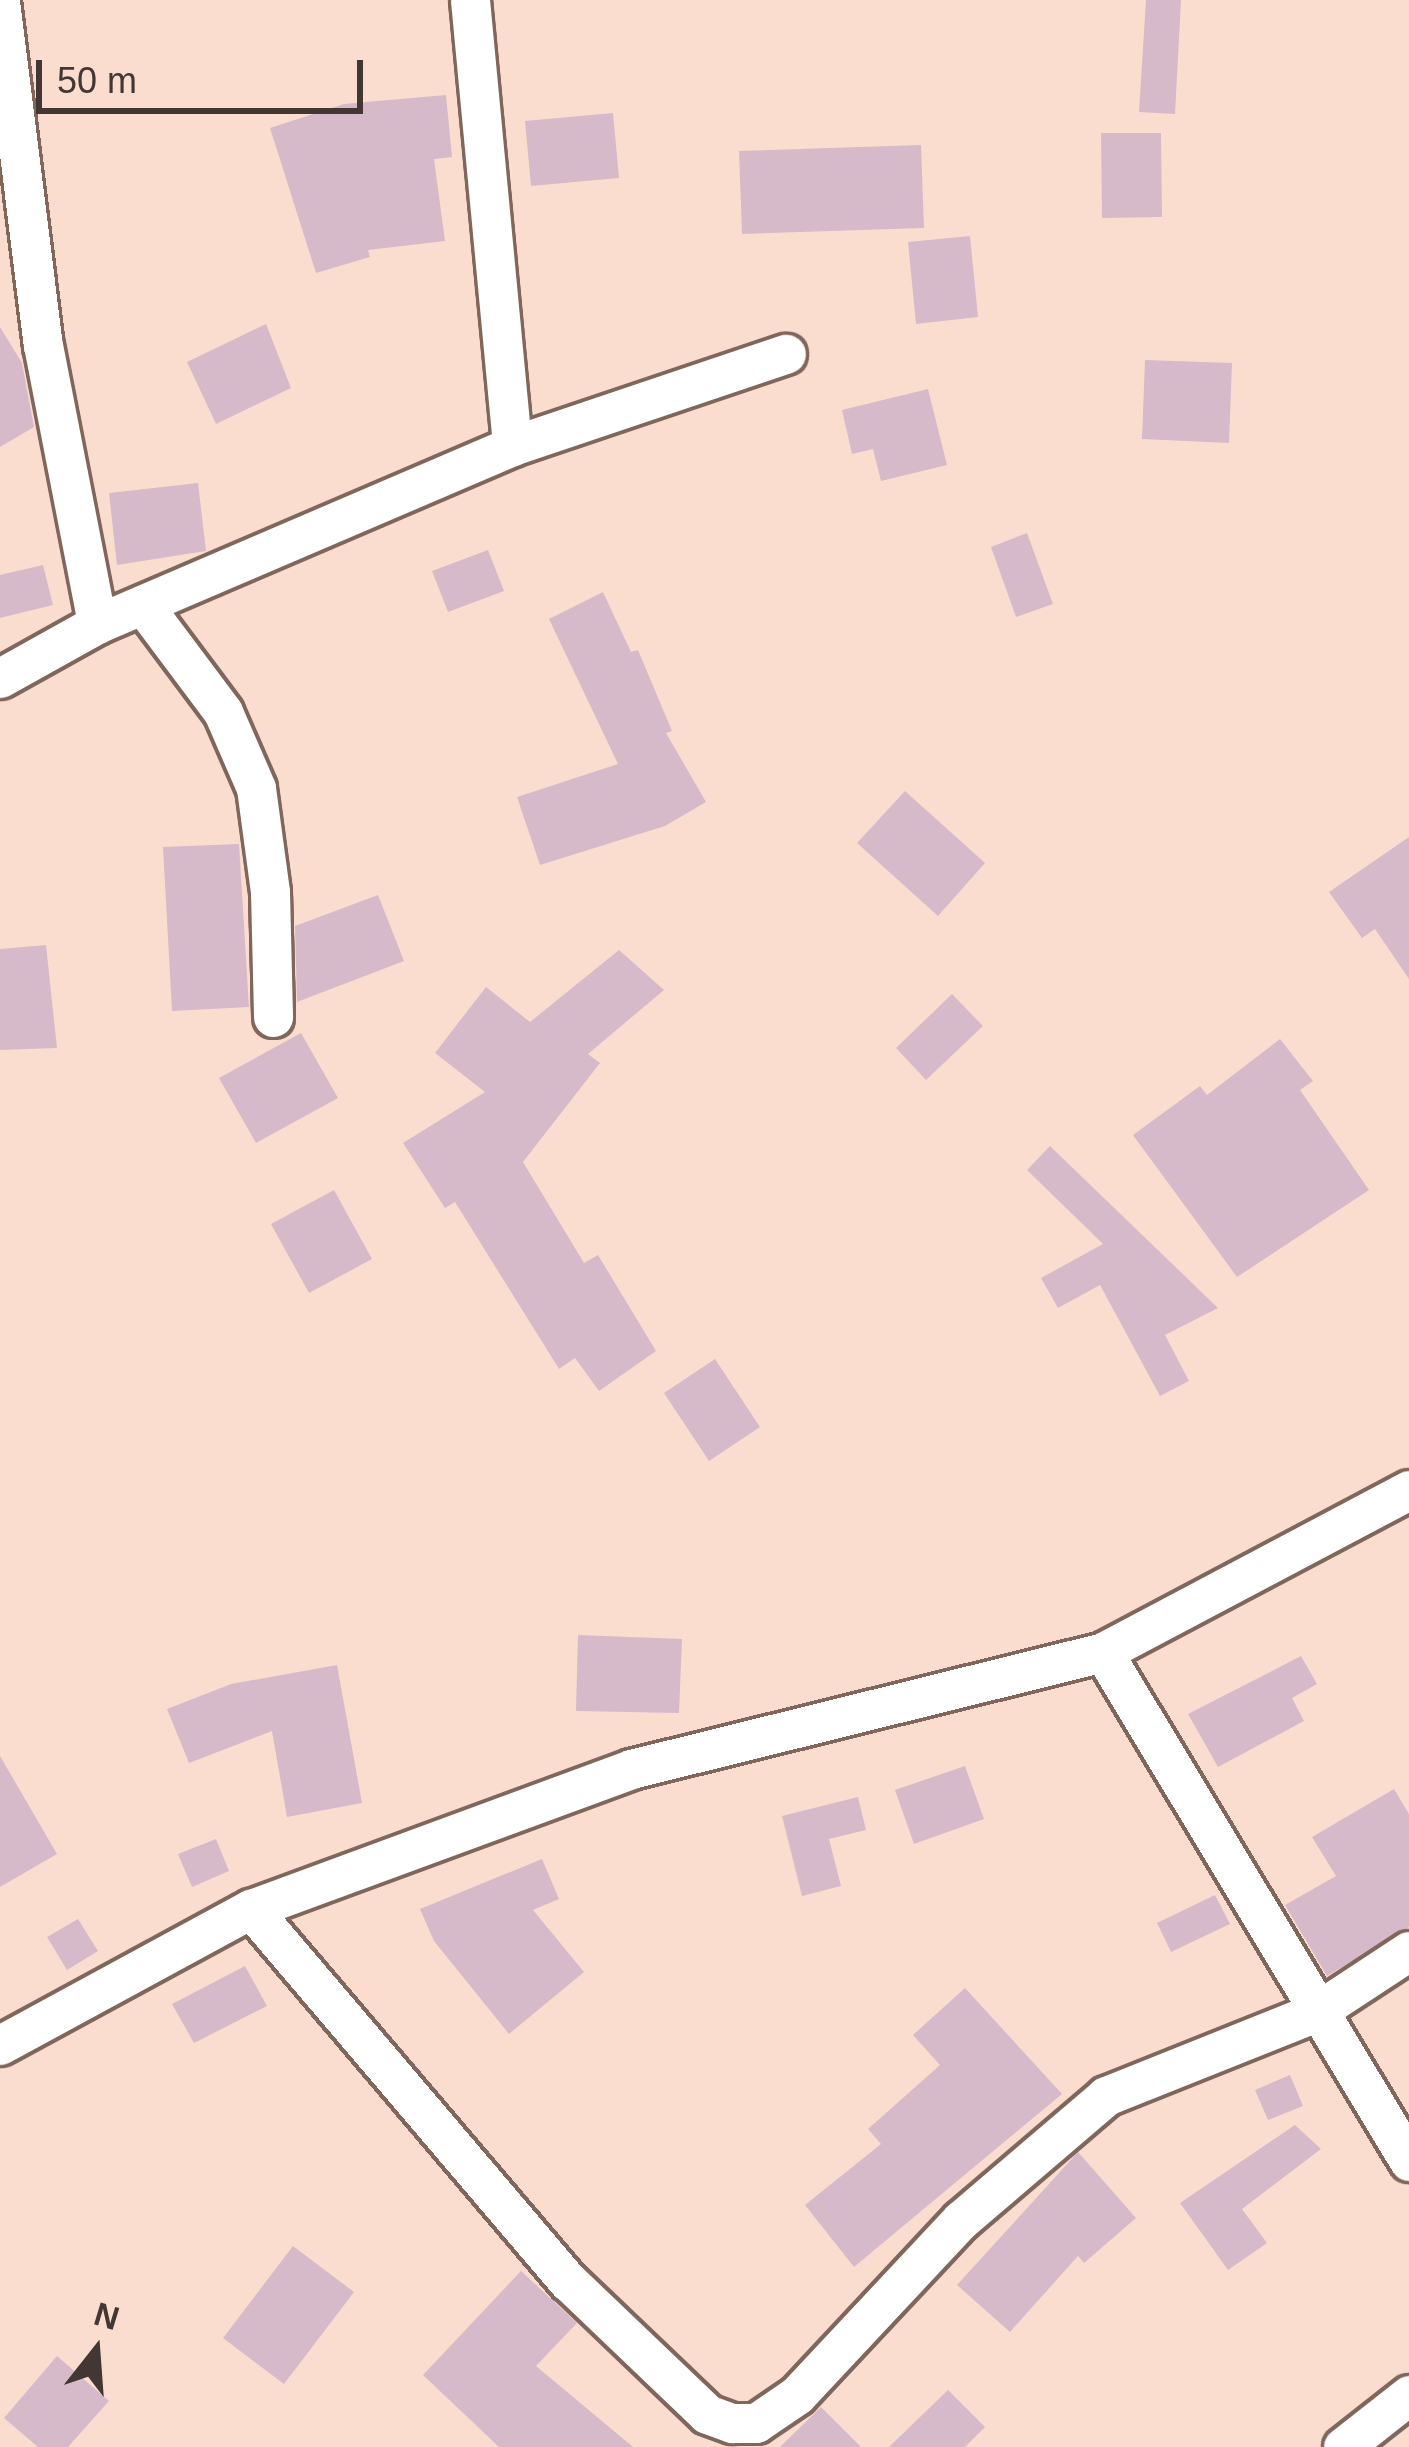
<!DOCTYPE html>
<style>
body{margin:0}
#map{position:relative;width:1409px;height:2447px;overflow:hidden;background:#fbddd0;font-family:Helvetica,sans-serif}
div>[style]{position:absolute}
.building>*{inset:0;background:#d6bac9}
.roads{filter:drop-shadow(3px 0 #80665b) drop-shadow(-3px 0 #80665b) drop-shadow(0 3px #80665b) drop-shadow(0 -3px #80665b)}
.minor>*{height:39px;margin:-19.5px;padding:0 19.5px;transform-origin:19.5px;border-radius:19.5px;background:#fff}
span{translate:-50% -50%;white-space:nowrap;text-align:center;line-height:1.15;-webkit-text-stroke:9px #fbddd0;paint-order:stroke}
.north{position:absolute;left:36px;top:2291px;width:120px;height:120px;-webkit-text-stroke:9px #fbddd0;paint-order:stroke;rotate:17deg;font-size:33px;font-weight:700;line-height:48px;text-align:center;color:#423732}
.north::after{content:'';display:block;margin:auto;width:42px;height:54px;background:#423732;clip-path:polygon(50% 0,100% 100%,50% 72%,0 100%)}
.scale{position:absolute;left:36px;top:60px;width:327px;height:54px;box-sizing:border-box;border:6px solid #423732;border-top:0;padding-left:15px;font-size:36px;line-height:42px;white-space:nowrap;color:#423732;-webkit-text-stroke:9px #fbddd0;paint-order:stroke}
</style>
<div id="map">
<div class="building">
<div style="clip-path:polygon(1146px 0,1181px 0,1175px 114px,1139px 112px)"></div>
<div style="clip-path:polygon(446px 95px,452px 157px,434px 159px,445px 241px,368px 250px,370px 257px,316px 273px,270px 128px,344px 104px)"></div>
<div style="clip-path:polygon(613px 113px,619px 178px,531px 186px,525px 121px)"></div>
<div style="clip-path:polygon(1101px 133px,1161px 133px,1162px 217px,1102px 218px)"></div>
<div style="clip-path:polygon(921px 145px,924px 228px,742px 234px,739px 151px)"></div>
<div style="clip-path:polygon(970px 236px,978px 317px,916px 324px,908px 242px)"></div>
<div style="clip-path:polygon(266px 324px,291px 388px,216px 424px,187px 362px)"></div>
<div style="clip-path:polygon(0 327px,22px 363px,34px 427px,0 447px)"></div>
<div style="clip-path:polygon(1145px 360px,1232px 363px,1229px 443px,1142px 439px)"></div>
<div style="clip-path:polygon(928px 389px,947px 465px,881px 481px,873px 449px,852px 454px,842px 410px)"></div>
<div style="clip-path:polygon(198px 483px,206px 551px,117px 565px,109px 493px)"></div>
<div style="clip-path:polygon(1027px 533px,1053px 604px,1016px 617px,991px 547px)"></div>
<div style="clip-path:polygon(488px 550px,504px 591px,448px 612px,432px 571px)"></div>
<div style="clip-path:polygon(43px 565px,53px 605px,0 618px,0 575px)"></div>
<div style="clip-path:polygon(603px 592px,631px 652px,638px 650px,672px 731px,666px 733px,706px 802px,665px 826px,540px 865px,517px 797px,618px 764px,549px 619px)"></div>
<div style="clip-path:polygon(905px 791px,985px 863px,938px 916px,857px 843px)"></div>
<div style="clip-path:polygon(1409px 837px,1409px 979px,1375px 929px,1362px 938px,1329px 892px)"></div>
<div style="clip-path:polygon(239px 844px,249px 1007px,172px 1011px,163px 847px)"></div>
<div style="clip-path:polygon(378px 895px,404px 961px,297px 1002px,295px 926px)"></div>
<div style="clip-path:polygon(46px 945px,57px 1048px,0 1050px,0 949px)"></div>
<div style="clip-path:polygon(619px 950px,664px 990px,588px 1054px,600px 1063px,523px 1162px,584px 1263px,598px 1255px,656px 1351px,599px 1391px,575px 1358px,559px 1369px,455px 1202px,445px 1208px,403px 1143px,485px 1092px,435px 1053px,486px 987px,530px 1022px)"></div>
<div style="clip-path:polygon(952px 994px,983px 1026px,926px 1080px,896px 1048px)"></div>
<div style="clip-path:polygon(301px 1033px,338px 1098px,256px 1143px,219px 1078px)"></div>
<div style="clip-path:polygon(1280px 1039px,1313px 1081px,1300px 1090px,1369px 1190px,1237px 1277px,1133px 1135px,1200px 1086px,1207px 1095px)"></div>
<div style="clip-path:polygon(1050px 1146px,1218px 1308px,1165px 1335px,1189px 1381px,1160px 1396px,1100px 1285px,1058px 1308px,1041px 1278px,1103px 1244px,1027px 1170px)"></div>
<div style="clip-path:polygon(334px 1190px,372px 1259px,309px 1293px,271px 1224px)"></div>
<div style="clip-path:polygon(715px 1359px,760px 1427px,709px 1461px,664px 1393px)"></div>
<div style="clip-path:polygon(578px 1635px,682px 1639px,679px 1713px,576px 1711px)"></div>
<div style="clip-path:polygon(1301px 1656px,1317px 1684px,1292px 1698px,1304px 1721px,1218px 1767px,1188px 1714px)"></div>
<div style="clip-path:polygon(337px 1665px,362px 1803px,287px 1817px,272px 1731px,189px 1763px,167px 1709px,231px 1684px)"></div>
<div style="clip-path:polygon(0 1756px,57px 1854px,0 1887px)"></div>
<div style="clip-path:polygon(965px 1766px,984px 1819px,914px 1844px,895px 1790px)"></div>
<div style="clip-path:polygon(1394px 1789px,1409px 1814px,1409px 1927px,1327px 1976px,1285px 1905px,1336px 1876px,1312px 1837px)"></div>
<div style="clip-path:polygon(858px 1797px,866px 1830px,829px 1839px,841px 1886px,802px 1896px,782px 1816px)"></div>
<div style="clip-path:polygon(216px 1839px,229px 1871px,192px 1887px,178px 1854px)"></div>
<div style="clip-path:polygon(542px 1859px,559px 1899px,533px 1910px,584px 1972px,509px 2034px,434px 1941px,420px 1909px)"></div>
<div style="clip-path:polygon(1215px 1895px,1230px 1924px,1171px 1952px,1157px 1923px)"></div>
<div style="clip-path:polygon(78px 1919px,98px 1951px,67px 1970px,47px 1937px)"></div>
<div style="clip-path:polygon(245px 1966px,267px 2006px,194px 2043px,172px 2004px)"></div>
<div style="clip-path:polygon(965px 1988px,1062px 2094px,854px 2267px,805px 2205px,881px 2144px,868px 2129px,940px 2065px,913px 2035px)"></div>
<div style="clip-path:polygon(1290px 2075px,1303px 2106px,1268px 2120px,1255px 2090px)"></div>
<div style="clip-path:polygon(1295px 2125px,1321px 2149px,1242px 2209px,1267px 2243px,1228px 2270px,1180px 2203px)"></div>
<div style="clip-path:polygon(1078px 2152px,1136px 2218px,1084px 2263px,1078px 2256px,1010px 2332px,957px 2285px)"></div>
<div style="clip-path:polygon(293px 2246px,354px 2292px,284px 2384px,223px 2338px)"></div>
<div style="clip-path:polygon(521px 2271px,577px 2323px,536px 2366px,633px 2447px,499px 2447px,423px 2375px)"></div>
<div style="clip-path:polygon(57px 2356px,109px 2401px,68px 2447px,38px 2447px,4px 2418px)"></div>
<div style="clip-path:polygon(948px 2390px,985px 2427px,965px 2447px,889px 2447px)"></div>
<div style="clip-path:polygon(821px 2407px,861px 2447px,780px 2447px)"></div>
</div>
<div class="roads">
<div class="minor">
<div style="left:470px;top:0;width:448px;rotate:84.6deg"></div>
<div style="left:0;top:1px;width:347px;rotate:82.9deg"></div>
<div style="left:43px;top:345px;width:284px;rotate:79deg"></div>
<div style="left:97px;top:624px;width:452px;rotate:-23.2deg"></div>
<div style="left:512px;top:446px;width:289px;rotate:-18.6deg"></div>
<div style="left:143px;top:605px;width:134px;rotate:53.2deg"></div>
<div style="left:223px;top:712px;width:83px;rotate:66.5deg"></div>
<div style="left:256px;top:788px;width:105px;rotate:82.3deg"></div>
<div style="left:270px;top:892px;width:125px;rotate:88.6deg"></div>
<div style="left:0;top:678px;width:111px;rotate:-29.1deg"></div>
<div style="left:1103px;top:1652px;width:594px;rotate:58.99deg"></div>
<div style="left:251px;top:1909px;width:489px;rotate:49.6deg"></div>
<div style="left:568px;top:2281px;width:192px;rotate:43.7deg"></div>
<div style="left:707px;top:2414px;width:27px;rotate:20deg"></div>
<div style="left:732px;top:2423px;width:24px"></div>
<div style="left:756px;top:2423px;width:50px;rotate:-34.3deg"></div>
<div style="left:797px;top:2395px;width:240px;rotate:-46.9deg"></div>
<div style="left:961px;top:2220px;width:191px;rotate:-40.5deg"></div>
<div style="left:1106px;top:2096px;width:226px;rotate:-21.8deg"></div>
<div style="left:1316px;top:2012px;width:111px;rotate:-33.3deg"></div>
<div style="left:0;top:2045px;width:285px;rotate:-28.5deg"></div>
<div style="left:251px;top:1909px;width:405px;rotate:-20.2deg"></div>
<div style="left:631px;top:1769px;width:486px;rotate:-13.9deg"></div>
<div style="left:1103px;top:1652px;width:346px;rotate:-27.9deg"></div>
<div style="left:1343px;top:2447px;width:84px;rotate:-38.2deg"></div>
</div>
</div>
<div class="north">N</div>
<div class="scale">50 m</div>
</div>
